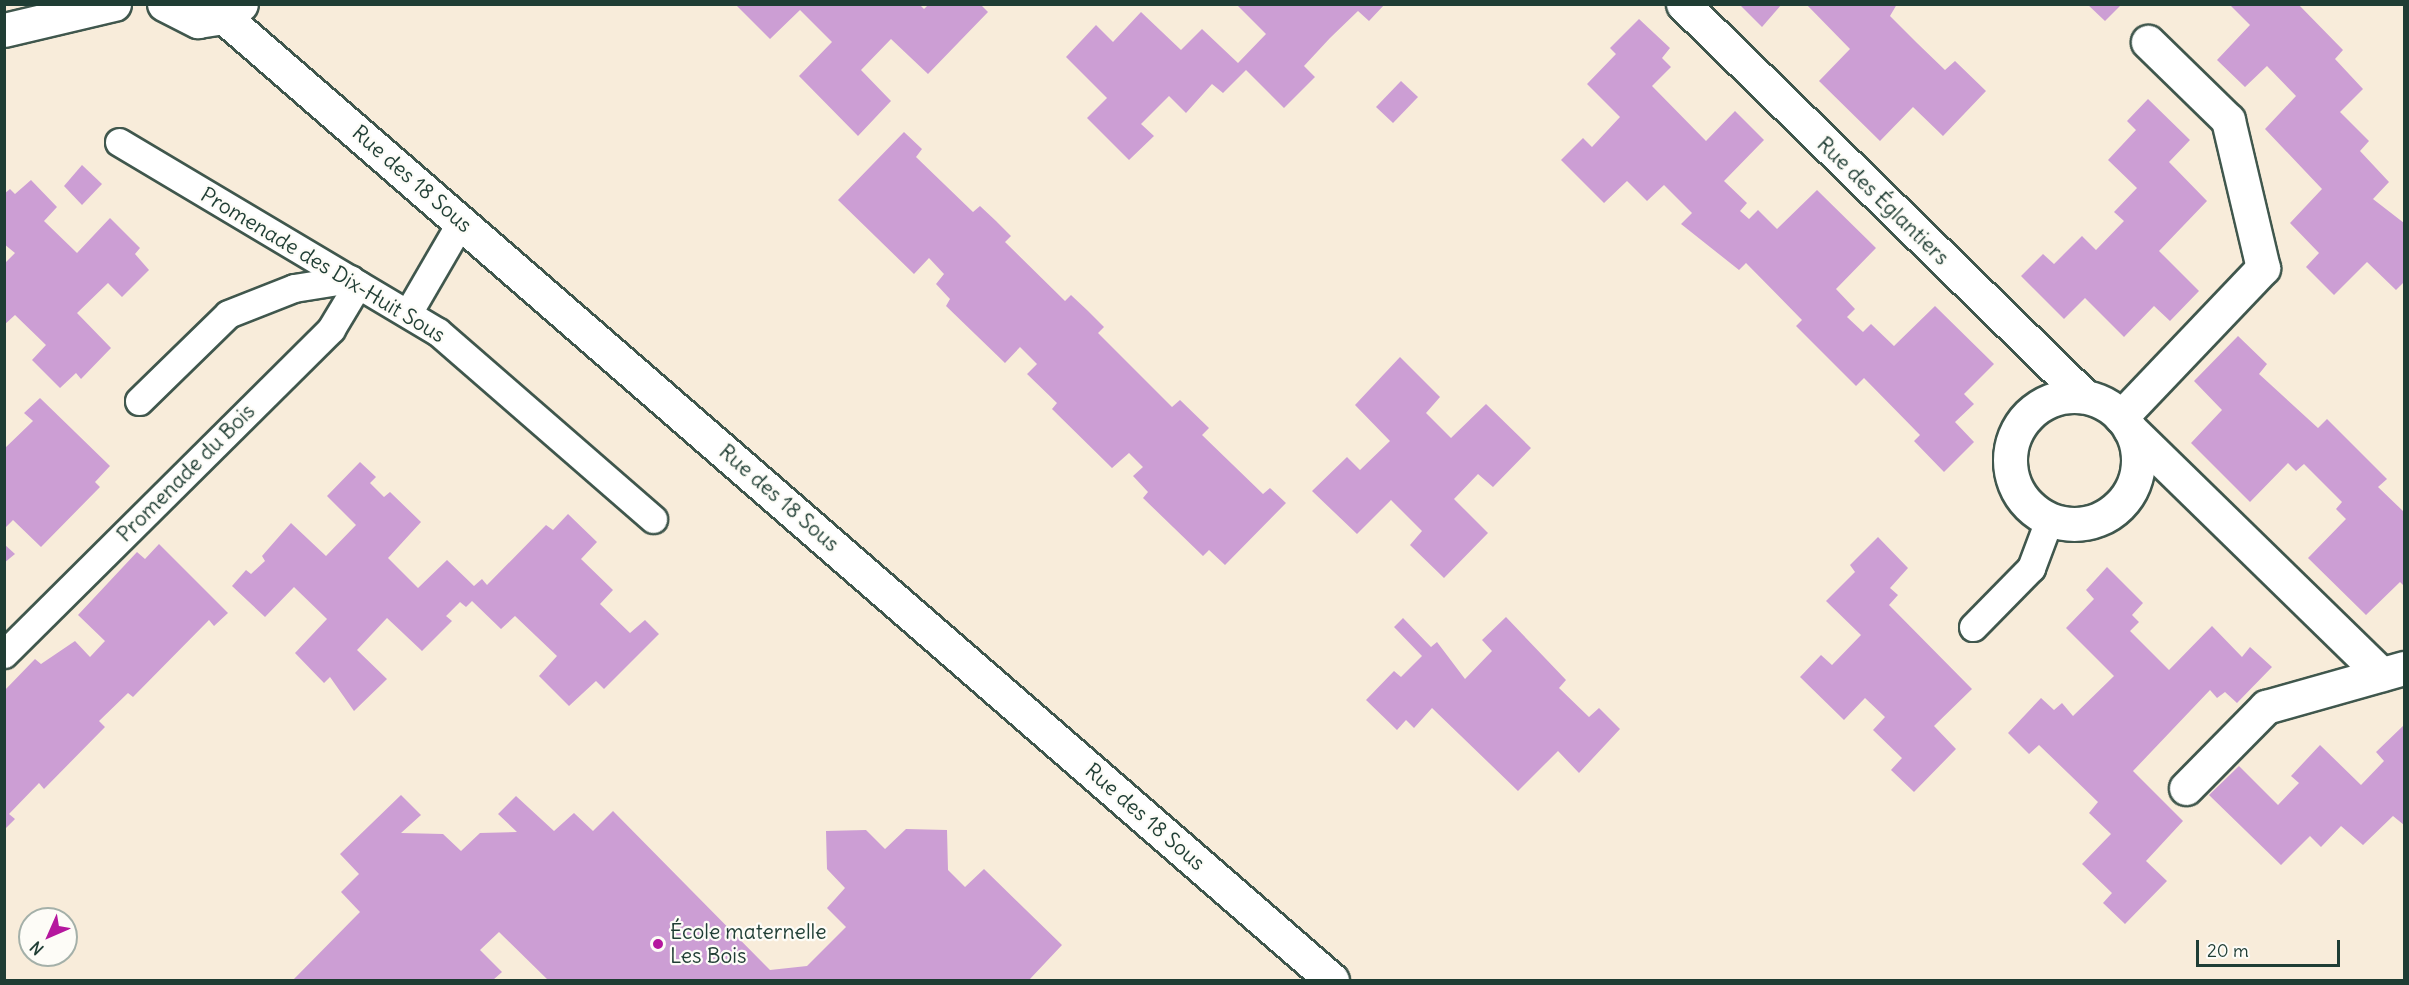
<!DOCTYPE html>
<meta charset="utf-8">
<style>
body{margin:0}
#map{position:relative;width:2409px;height:985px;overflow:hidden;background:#f8ecda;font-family:Delius,sans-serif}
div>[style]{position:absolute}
.building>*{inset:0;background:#cc9ed4}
.roads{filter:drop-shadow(2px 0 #40574d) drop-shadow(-2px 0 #40574d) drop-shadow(0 2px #40574d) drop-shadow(0 -2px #40574d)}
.service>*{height:27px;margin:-13.5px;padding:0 13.5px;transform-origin:13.5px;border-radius:13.5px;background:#fff}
.minor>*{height:33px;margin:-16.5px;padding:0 16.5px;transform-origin:16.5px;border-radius:16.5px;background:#fff}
.minor>.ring{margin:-16.5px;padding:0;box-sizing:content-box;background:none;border:33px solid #fff;border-radius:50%}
.dots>*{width:16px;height:16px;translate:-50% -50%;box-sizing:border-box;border:3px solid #fdfcf7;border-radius:50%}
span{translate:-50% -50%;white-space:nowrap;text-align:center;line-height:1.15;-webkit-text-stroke:4.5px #fdfcf7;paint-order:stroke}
.street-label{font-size:21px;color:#1f3d34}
.poi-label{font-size:21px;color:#1f3d34}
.left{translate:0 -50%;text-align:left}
.frame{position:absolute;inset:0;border:6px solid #1f3d34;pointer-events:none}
.north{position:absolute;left:18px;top:907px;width:60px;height:60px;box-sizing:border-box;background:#fdfcf7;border:2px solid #a4b0a9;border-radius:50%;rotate:225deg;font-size:16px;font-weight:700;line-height:24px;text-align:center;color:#1f3d34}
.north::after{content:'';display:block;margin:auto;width:21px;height:27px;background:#b5179e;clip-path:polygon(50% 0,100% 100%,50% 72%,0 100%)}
.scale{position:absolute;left:2196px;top:940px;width:144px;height:27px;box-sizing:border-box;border:3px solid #1f3d34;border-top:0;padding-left:8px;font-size:18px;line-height:21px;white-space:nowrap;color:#1f3d34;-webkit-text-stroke:4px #fdfcf7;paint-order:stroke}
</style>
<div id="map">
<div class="building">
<div style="clip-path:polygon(919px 4px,924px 9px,929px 4px,980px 4px,988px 12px,928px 74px,891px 39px,861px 70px,891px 101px,858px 136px,799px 76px,832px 42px,800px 10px,770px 39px,737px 6px)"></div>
<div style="clip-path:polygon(1236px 4px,1385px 4px,1369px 21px,1358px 11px,1330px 38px,1304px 66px,1315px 77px,1284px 108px,1246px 70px,1223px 93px,1212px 84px,1186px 113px,1169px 96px,1141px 124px,1154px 136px,1129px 160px,1087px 118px,1107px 98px,1066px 57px,1096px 25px,1113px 42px,1141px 12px,1181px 50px,1202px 29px,1238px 63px,1266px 34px)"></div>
<div style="clip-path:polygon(1739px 4px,1782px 4px,1762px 27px)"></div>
<div style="clip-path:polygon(1806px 4px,1897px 4px,1890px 16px,1917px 43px,1945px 70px,1955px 61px,1986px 91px,1943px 136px,1913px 107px,1880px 141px,1819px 81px,1850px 49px)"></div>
<div style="clip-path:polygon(2087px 4px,2122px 4px,2105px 21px)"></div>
<div style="clip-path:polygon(2229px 4px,2298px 4px,2343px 50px,2335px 59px,2363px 89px,2340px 112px,2369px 141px,2360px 151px,2389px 182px,2373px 199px,2404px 223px,2404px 282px,2396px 290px,2367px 262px,2334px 295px,2306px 267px,2319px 253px,2290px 223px,2322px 189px,2265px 129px,2296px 96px,2267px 66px,2245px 87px,2217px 60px,2250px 25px)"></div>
<div style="clip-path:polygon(1639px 19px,1670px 48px,1662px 58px,1671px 67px,1652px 86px,1706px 141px,1735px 111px,1764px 140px,1724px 181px,1747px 203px,1740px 211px,1749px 219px,1758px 210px,1777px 229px,1817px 190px,1876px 248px,1836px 289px,1855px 309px,1847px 317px,1863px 332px,1871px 324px,1894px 346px,1935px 306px,1994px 364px,1964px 394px,1974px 404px,1955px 422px,1974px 442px,1944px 472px,1914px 441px,1920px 435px,1864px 378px,1856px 386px,1796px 326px,1802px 320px,1746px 263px,1739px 270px,1681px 224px,1692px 213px,1664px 185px,1647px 201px,1627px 181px,1604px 203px,1561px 160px,1583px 138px,1592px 147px,1620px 117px,1587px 84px,1616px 54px,1610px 48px)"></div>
<div style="clip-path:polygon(1401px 81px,1418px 97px,1393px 123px,1376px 107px)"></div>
<div style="clip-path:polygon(2148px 99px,2190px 140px,2169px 162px,2207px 201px,2159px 251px,2199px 291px,2170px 321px,2154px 306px,2124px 337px,2085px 298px,2064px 319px,2021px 276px,2043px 254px,2054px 264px,2082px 236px,2096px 250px,2124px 221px,2114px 212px,2137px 188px,2108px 160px,2136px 130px,2127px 121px)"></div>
<div style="clip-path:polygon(904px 132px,922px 149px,916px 157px,973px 212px,980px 206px,996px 221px,1011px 236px,1005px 242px,1065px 301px,1071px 295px,1088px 311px,1104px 327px,1098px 333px,1172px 407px,1180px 400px,1209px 428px,1202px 435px,1263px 494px,1270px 488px,1286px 503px,1225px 565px,1209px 550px,1203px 556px,1143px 498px,1148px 492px,1133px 476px,1143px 467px,1129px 453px,1112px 468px,1052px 409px,1057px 403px,1027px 374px,1037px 364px,1020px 347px,1005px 363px,946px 306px,950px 299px,936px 284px,944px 274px,929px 258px,914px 274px,838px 200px)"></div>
<div style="clip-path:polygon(82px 165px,102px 184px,82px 205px,64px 186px)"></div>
<div style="clip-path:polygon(31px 180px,57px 207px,44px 221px,77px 253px,110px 218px,140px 248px,135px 254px,149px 270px,122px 297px,108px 283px,77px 313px,111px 348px,81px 379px,76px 373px,60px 388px,32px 360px,46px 345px,15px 315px,4px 325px,4px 264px,15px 253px,4px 244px,4px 194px,10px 189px,15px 194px)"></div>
<div style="clip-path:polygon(2238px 336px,2267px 364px,2259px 374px,2318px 428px,2327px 419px,2387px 479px,2378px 487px,2404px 512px,2404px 586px,2400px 582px,2366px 615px,2308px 558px,2346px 519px,2336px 509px,2342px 502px,2304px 464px,2296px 471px,2288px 463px,2250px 502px,2191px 443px,2222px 410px,2194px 381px)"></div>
<div style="clip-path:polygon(1400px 357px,1440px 397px,1426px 413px,1451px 438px,1486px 404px,1531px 448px,1493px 487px,1478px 474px,1454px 499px,1488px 533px,1444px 578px,1410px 545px,1422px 531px,1391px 500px,1357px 534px,1312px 491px,1347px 457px,1360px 470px,1390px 441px,1355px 405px)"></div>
<div style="clip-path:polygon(40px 398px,110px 466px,95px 482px,100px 487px,41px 547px,13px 520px,4px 529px,4px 449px,33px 421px,24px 413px)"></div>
<div style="clip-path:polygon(360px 462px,376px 477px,370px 483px,384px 497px,390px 492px,421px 522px,388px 558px,418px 588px,447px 560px,474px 586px,482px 579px,487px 585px,546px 525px,553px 530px,568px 514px,597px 542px,581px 559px,613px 590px,600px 604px,630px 633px,645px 620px,659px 634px,604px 689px,596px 681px,569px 706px,539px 676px,557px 656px,515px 616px,501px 629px,472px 601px,466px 607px,460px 602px,446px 616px,452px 621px,422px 651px,387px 618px,357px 650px,387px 679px,354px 711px,330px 677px,324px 683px,295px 653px,327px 619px,294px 587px,265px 617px,232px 586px,246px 570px,251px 574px,265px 561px,262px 556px,291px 523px,326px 556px,356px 525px,327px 496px)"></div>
<div style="clip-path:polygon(1878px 537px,1908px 568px,1890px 588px,1898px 595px,1889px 605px,1972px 689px,1934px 726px,1956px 749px,1914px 792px,1891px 770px,1902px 758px,1873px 730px,1885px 717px,1865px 698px,1844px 720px,1800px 677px,1821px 655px,1832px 665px,1861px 635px,1826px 601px,1855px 572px,1850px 565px)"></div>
<div style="clip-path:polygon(4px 544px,15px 554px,4px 563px)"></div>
<div style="clip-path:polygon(159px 544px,228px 613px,214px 626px,209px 620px,133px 697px,128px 693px,99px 721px,105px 727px,44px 789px,39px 783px,9px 814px,15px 819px,4px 830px,4px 691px,35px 659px,41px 664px,75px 641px,90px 657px,105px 641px,78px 615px,137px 552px,145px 559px)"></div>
<div style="clip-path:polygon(2107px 567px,2143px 603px,2132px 615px,2139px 622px,2130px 631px,2169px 670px,2212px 626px,2242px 657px,2250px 647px,2272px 667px,2237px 703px,2225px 692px,2217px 698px,2210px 690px,2133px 771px,2183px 821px,2146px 861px,2167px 881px,2125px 924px,2103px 903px,2112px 893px,2082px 864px,2111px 834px,2089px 813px,2098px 802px,2039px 745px,2029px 754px,2008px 733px,2041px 698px,2054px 710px,2062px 703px,2073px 716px,2114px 676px,2066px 628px,2094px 599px,2086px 590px)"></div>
<div style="clip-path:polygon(1506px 617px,1566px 680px,1559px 688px,1589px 717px,1599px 708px,1620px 729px,1579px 773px,1558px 751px,1518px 791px,1432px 708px,1414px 728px,1406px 720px,1397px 730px,1366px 700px,1394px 671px,1401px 677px,1422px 656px,1394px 627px,1403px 618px,1431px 647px,1437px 642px,1465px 679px,1492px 651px,1482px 640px)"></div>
<div style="clip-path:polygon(2404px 725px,2404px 825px,2393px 816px,2363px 845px,2341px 826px,2321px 847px,2310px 836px,2281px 865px,2209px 795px,2239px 766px,2278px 805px,2299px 783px,2291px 776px,2320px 745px,2361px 785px,2384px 761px,2376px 752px)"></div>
<div style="clip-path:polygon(401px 795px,421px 815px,401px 833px,443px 834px,461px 851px,480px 833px,517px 832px,498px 814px,516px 796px,554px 831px,574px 813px,593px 831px,613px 811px,770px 970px,807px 966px,846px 927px,827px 908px,845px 888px,827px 869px,826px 831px,866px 830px,885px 849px,906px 829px,947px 830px,948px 870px,965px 887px,984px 869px,1062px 945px,1029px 980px,548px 980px,499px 932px,480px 950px,502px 972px,493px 980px,293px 980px,360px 912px,341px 892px,359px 874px,340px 854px)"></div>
</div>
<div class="roads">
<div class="service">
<div style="left:119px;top:142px;width:371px;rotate:30.8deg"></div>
<div style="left:438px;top:332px;width:285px;rotate:41deg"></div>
<div style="left:408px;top:313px;width:105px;rotate:-59.8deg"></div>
<div style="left:139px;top:401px;width:124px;rotate:-44.3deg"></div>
<div style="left:228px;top:314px;width:71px;rotate:-21.5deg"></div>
<div style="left:294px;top:288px;width:57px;rotate:-9.1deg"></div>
<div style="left:1973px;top:627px;width:83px;rotate:-45.5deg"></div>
<div style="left:2031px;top:568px;width:51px;rotate:-69.4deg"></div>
<div style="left:4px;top:654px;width:461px;rotate:-44.8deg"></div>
<div style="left:331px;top:329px;width:52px;rotate:-59deg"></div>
</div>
<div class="minor">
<div style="left:164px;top:4px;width:38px;rotate:27deg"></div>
<div style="left:198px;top:21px;width:26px;rotate:-9deg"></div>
<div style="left:224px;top:17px;width:21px;rotate:-37deg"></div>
<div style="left:1683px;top:4px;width:561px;rotate:44.35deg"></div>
<div style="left:224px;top:17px;width:1468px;rotate:41deg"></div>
<div style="left:4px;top:30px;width:113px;rotate:-13.3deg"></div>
<div class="ring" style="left:2010px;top:396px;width:95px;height:95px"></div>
<div style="left:2121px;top:417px;width:206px;rotate:-46.4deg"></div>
<div style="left:2263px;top:268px;width:152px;rotate:-103.3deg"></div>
<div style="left:2228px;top:120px;width:112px;rotate:-135.7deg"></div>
<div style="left:2130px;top:429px;width:351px;rotate:44.3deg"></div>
<div style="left:2186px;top:788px;width:114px;rotate:-45.4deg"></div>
<div style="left:2266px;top:707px;width:143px;rotate:-15.8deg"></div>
</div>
</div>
<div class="dots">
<div style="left:658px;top:944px;background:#b5179e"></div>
</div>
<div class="street-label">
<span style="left:412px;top:179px;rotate:41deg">Rue des 18 Sous</span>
<span style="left:1883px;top:201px;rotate:44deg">Rue des Églantiers</span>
<span style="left:323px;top:265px;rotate:31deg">Promenade des Dix-Huit Sous</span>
<span style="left:186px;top:473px;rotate:-45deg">Promenade du Bois</span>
<span style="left:779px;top:498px;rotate:41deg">Rue des 18 Sous</span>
<span style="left:1145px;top:817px;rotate:41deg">Rue des 18 Sous</span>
</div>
<div class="poi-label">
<span class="left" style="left:670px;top:944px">École maternelle<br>Les Bois</span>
</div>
<div class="frame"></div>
<div class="north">N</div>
<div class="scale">20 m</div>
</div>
